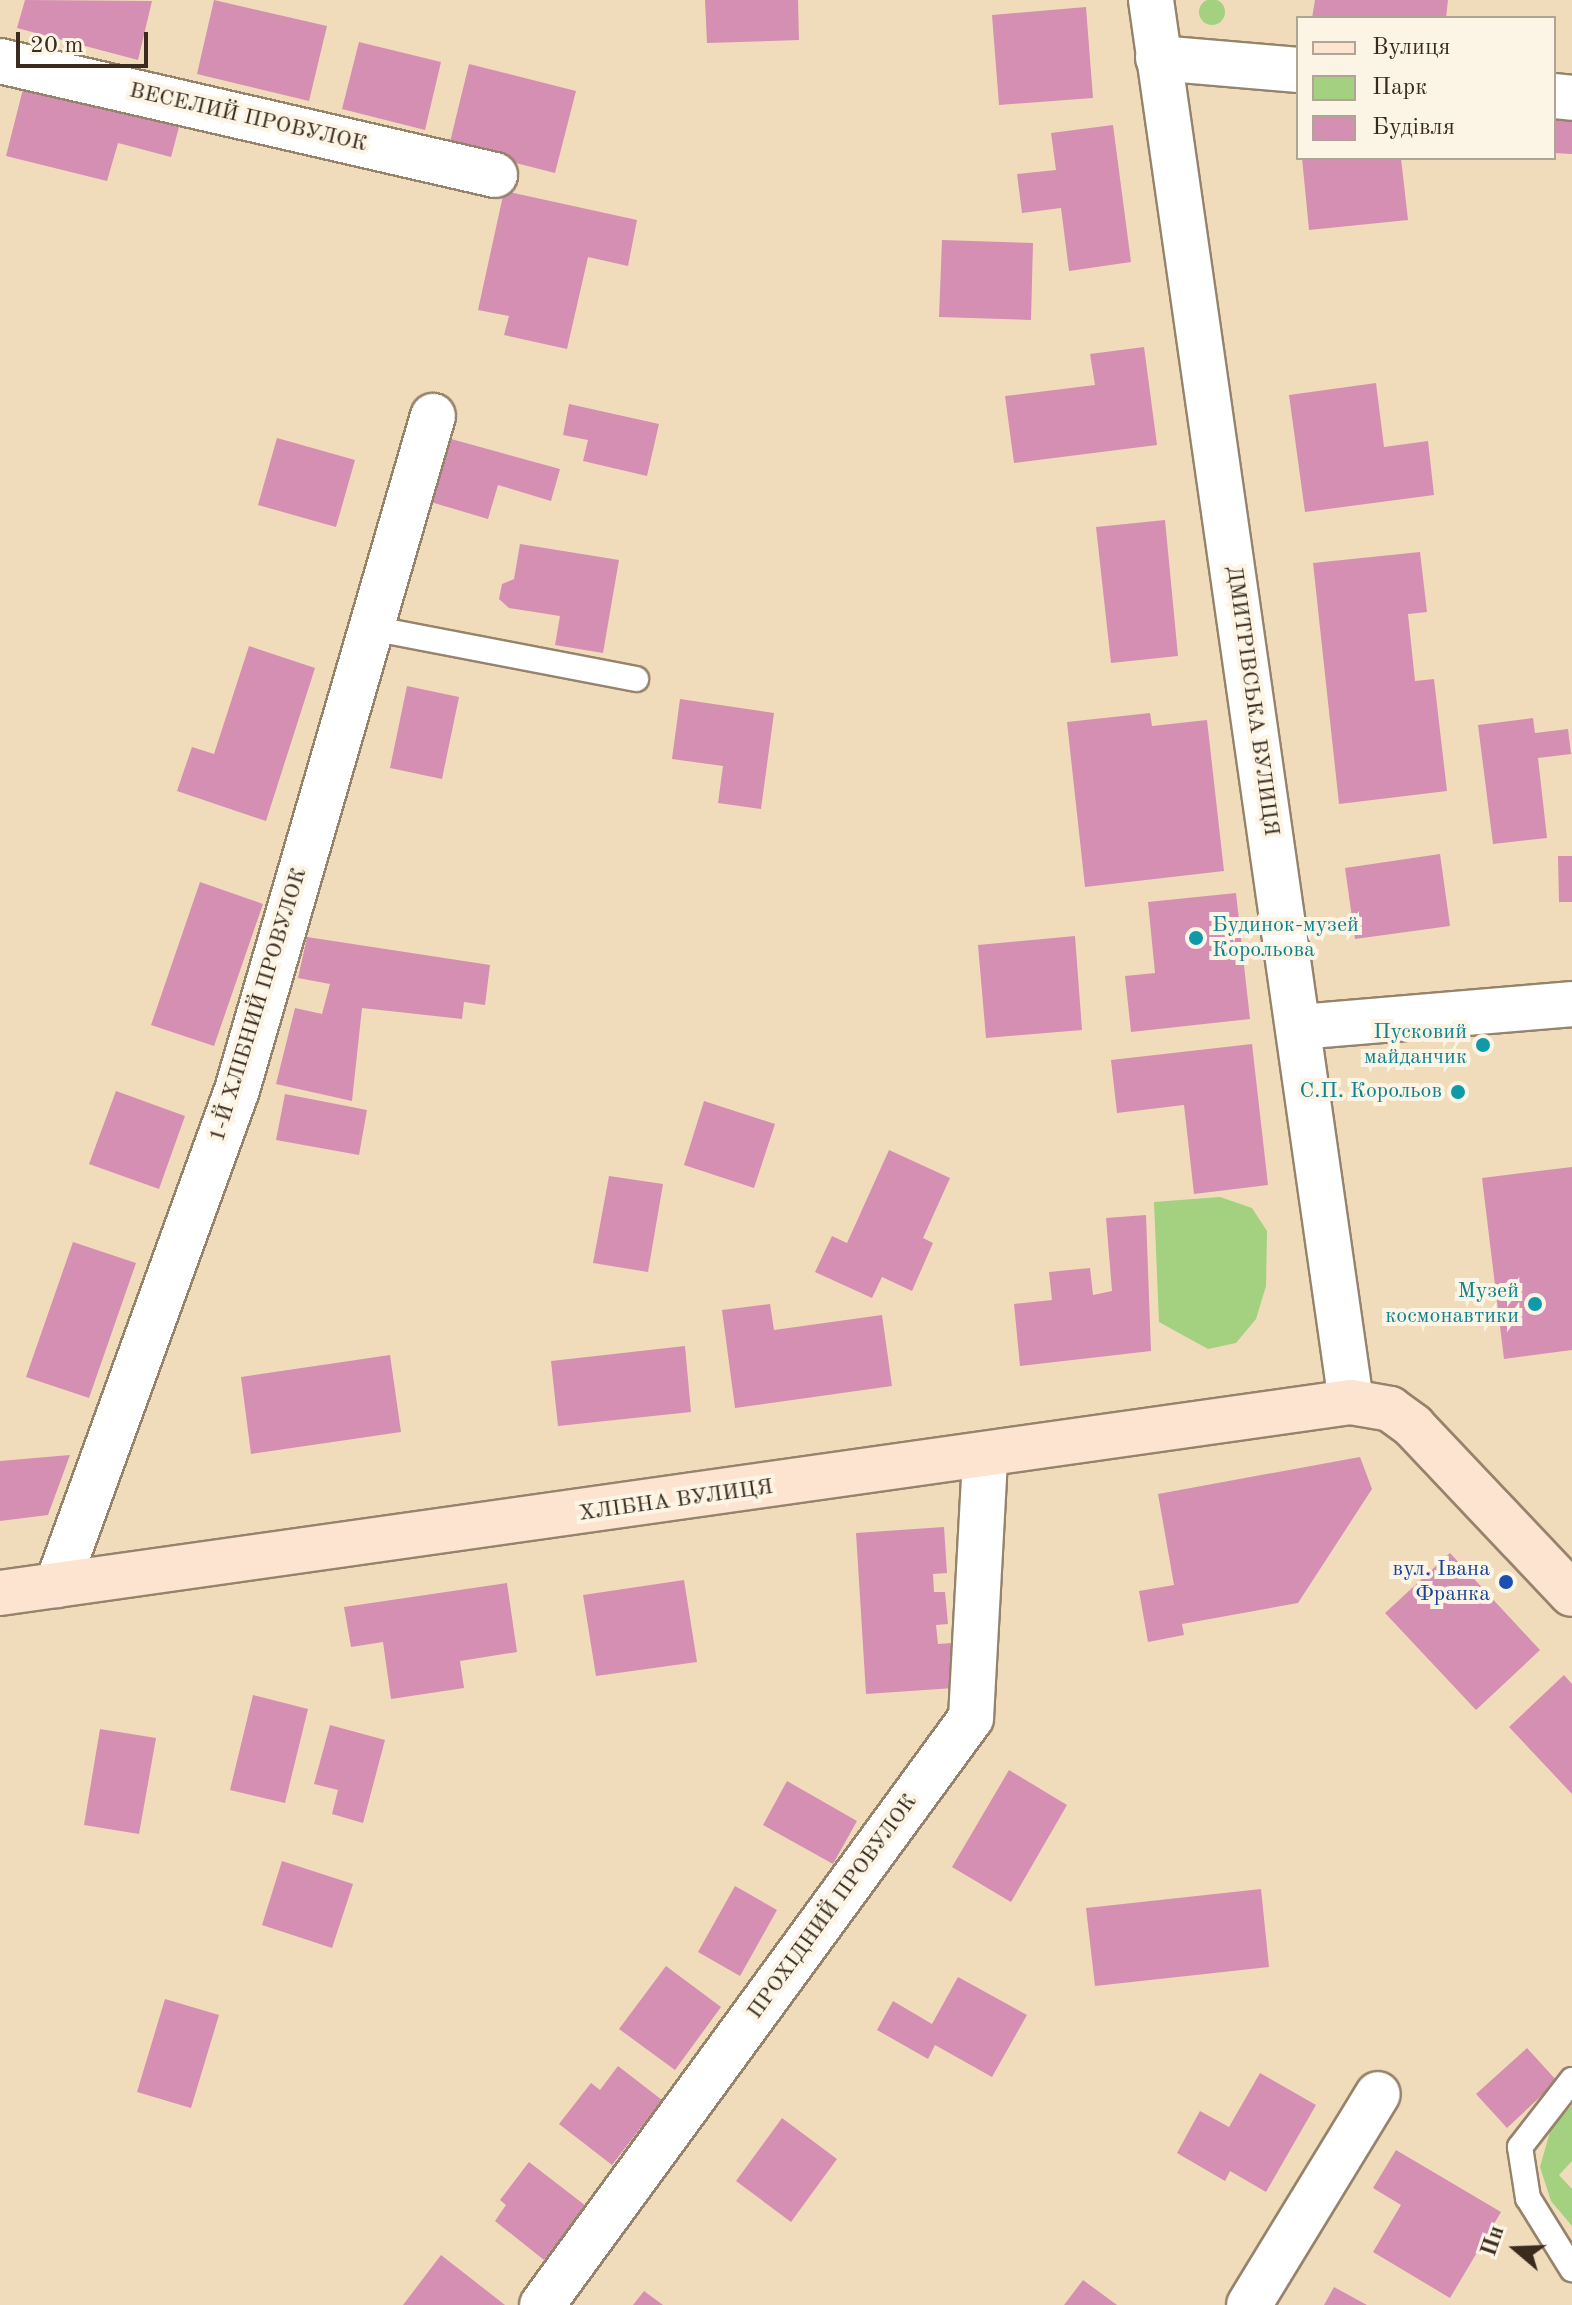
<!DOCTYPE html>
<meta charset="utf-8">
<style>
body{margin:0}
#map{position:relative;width:1572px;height:2305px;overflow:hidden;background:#f0dcbb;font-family:"Old Standard TT",serif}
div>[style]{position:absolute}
.green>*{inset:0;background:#a3d17f}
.round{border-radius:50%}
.building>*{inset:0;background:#d58fb3}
.roads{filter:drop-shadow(2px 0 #96836c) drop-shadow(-2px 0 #96836c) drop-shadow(0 2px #96836c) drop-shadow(0 -2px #96836c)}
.lane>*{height:24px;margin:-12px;padding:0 12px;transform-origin:12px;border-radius:12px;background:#fff}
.street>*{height:44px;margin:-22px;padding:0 22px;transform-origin:22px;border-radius:22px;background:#fff}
.secondary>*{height:44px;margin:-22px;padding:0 22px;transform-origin:22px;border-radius:22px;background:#fde4d0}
.dots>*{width:22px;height:22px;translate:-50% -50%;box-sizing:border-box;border:4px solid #fcf5e5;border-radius:50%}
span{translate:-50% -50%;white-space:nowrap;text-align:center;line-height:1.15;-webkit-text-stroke:8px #fcf5e5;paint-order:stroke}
.street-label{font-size:22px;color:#3b2a1e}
.culture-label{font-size:22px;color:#0d838f}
.left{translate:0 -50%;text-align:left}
.right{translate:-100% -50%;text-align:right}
.transit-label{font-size:22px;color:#164399}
.legend{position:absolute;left:1296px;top:16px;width:260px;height:144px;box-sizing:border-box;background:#fcf5e5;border:2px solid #afa495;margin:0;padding:10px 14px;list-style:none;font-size:24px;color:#3b2a1e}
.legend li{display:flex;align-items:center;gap:16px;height:40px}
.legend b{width:40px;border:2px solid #afa495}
.north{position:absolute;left:1476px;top:2209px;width:80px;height:80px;-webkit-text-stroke:6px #fcf5e5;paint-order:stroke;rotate:289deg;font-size:22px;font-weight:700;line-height:32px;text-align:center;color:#3b2a1e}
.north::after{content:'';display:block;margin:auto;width:28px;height:36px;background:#3b2a1e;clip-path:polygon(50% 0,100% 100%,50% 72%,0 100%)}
.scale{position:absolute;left:16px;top:32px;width:132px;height:36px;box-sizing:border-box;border:4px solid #3b2a1e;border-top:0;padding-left:10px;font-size:24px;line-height:28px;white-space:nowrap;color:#3b2a1e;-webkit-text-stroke:6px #fcf5e5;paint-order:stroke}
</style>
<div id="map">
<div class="green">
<div class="round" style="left:1199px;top:-1px;width:26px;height:26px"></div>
<div style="clip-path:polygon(1220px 1197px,1252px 1208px,1267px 1231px,1266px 1286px,1256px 1319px,1236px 1343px,1208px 1349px,1159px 1322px,1154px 1202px)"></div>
<div style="clip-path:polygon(1572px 2105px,1572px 2161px,1559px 2175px,1572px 2189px,1572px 2226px,1551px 2201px,1540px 2167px,1551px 2128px)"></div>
</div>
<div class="building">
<div style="clip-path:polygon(25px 0,152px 1px,138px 60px,17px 28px)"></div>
<div style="clip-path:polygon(214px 0,327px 26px,309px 101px,197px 74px)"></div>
<div style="clip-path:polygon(705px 0,798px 0,799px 40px,707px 43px)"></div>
<div style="clip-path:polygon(1315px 0,1448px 0,1446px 18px,1312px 18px)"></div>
<div style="clip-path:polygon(1086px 7px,1093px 98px,999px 105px,992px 15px)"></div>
<div style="clip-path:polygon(359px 42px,441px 62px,425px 130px,342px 109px)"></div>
<div style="clip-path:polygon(469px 64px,576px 91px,555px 173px,449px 146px)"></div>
<div style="clip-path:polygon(23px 89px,179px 127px,171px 157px,118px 143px,107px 181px,6px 156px)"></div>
<div style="clip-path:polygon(1554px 108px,1572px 110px,1572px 154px,1554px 153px)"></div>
<div style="clip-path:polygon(1113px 125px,1131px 262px,1069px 271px,1061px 208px,1022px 213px,1017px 174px,1056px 170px,1051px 133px)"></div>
<div style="clip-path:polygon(1302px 158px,1401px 158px,1408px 220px,1309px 230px)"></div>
<div style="clip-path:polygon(504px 191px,637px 220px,628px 266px,588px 257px,567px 349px,504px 335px,509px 316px,478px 310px)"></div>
<div style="clip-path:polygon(942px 240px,1033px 243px,1031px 320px,939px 317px)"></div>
<div style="clip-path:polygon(1144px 347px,1157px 445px,1014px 463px,1005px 396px,1095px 385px,1090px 354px)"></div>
<div style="clip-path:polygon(1376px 383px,1384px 447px,1428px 441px,1434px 495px,1305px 512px,1289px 395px)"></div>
<div style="clip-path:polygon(569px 404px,659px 424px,647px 476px,583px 461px,588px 440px,563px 435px)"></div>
<div style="clip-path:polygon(444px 437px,560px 469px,551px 501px,498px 485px,488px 519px,424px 500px)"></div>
<div style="clip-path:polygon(277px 438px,355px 460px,336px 527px,258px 505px)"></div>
<div style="clip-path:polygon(1165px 520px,1178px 656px,1111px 663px,1096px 527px)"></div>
<div style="clip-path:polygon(520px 544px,619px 560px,603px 653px,555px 645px,560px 616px,509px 608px,499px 599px,502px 584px,514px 579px)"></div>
<div style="clip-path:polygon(1420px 552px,1427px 612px,1408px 614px,1415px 681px,1434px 679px,1447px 791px,1339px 804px,1313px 563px)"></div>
<div style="clip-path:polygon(249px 646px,315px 668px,266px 821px,177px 791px,192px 747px,214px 754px)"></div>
<div style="clip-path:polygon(407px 686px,459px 697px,442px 779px,390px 768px)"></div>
<div style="clip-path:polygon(680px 699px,774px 713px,761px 809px,718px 803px,723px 766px,672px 759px)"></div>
<div style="clip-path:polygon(1150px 713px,1152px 726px,1207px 720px,1224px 871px,1085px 887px,1067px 722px)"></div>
<div style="clip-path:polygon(1533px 718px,1535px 733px,1568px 729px,1571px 754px,1538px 758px,1547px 838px,1493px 844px,1478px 725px)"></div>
<div style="clip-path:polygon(1440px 854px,1450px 926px,1355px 939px,1345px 868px)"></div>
<div style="clip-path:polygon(1558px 856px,1572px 856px,1572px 902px,1559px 902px)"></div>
<div style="clip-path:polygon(200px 882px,263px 904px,214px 1046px,151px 1025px)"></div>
<div style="clip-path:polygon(1236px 893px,1250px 1019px,1131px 1032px,1125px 976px,1155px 973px,1148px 902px)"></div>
<div style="clip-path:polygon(1075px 936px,1082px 1030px,986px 1038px,978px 945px)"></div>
<div style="clip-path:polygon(307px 937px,490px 965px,485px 1005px,464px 1002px,462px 1019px,362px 1008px,352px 1101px,276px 1084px,295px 1008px,322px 1014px,330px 984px,298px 978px)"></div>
<div style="clip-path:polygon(1252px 1044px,1268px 1185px,1194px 1194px,1184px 1105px,1117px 1113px,1111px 1060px)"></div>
<div style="clip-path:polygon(116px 1091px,185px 1116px,159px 1189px,89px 1164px)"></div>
<div style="clip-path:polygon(285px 1094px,367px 1110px,359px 1155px,276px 1140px)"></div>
<div style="clip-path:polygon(704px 1101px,775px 1124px,754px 1188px,684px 1165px)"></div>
<div style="clip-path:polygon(889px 1150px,950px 1178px,923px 1238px,933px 1243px,912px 1291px,882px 1277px,872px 1298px,815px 1272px,832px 1236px,847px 1243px)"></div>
<div style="clip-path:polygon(1572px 1167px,1572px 1350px,1504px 1359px,1482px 1178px)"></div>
<div style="clip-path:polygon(609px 1176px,663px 1184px,648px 1272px,593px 1263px)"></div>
<div style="clip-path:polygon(1146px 1215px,1151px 1351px,1020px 1366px,1014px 1304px,1052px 1300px,1049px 1272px,1090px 1268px,1093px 1295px,1112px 1291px,1106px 1218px)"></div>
<div style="clip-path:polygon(73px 1242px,136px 1263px,89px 1398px,26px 1377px)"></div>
<div style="clip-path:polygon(770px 1304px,774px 1330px,882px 1315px,892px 1386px,735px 1408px,722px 1310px)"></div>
<div style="clip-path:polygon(685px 1346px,691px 1412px,558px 1426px,551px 1361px)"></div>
<div style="clip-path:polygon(390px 1355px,401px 1432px,251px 1454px,241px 1377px)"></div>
<div style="clip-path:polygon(70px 1455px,48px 1515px,0 1521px,0 1461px)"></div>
<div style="clip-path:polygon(1360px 1457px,1372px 1489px,1298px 1603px,1182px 1624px,1184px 1635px,1148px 1642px,1139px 1591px,1174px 1585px,1158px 1494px)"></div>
<div style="clip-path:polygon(944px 1527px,947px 1573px,933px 1574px,934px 1592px,945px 1592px,948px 1624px,936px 1625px,938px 1644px,951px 1643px,954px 1688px,866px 1694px,856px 1533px)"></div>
<div style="clip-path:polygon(1450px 1553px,1540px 1650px,1476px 1710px,1385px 1613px)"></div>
<div style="clip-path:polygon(684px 1580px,697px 1662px,596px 1676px,583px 1595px)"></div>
<div style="clip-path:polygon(507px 1583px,517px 1652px,460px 1661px,464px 1688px,391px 1699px,383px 1642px,351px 1647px,344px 1607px)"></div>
<div style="clip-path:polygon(1564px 1675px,1572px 1684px,1572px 1794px,1509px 1727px)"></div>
<div style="clip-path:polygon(253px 1695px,308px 1709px,285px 1803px,230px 1790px)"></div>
<div style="clip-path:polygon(330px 1725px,385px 1740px,363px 1823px,332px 1814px,338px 1790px,314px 1784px)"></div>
<div style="clip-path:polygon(100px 1729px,156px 1738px,139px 1834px,84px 1825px)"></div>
<div style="clip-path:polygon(1009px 1770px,1067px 1805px,1011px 1902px,952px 1867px)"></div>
<div style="clip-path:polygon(787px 1781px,857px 1821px,833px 1864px,763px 1825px)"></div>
<div style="clip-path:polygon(282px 1861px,353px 1884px,332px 1948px,262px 1925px)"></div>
<div style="clip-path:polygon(735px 1886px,777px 1910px,740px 1976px,698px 1952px)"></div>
<div style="clip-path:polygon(1261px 1889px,1269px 1967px,1095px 1986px,1086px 1908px)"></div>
<div style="clip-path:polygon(666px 1966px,721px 2007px,675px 2070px,619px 2029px)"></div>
<div style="clip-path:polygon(958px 1977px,1027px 2015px,992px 2077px,935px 2045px,928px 2059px,877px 2030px,893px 2001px,932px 2024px)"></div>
<div style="clip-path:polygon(165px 1999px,219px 2015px,191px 2108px,137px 2092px)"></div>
<div style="clip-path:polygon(1527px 2048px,1557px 2081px,1507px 2128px,1476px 2094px)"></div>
<div style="clip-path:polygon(618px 2066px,662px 2100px,612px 2165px,559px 2124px,591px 2083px,600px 2090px)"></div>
<div style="clip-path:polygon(1260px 2073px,1316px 2105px,1266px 2192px,1230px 2171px,1225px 2181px,1177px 2153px,1200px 2111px,1229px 2127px)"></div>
<div style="clip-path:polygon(782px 2118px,837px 2159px,791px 2222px,736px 2181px)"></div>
<div style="clip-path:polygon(1396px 2150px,1501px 2212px,1450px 2298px,1373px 2252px,1401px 2205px,1373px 2188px)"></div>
<div style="clip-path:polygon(529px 2162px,586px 2206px,544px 2260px,495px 2221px,506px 2205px,500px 2200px)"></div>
<div style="clip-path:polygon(441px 2255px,505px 2305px,403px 2305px)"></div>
<div style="clip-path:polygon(1083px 2280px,1117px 2305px,1064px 2305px)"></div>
<div style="clip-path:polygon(1334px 2287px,1367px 2305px,1324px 2305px)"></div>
<div style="clip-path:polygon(644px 2291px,663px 2305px,633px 2305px)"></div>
</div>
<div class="roads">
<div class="lane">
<div style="left:371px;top:628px;width:270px;rotate:10.9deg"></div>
<div style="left:1572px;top:2080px;width:85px;rotate:127.8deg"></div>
<div style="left:1520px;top:2147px;width:52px;rotate:81.1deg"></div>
<div style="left:1528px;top:2198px;width:84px;rotate:58.2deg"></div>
</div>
<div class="street">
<div style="left:1151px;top:0;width:1416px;rotate:81.88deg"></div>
<div style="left:1158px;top:58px;width:141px;rotate:4.9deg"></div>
<div style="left:0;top:61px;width:508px;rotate:12.97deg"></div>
<div style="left:1554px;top:96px;width:18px;rotate:6deg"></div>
<div style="left:1299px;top:1027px;width:274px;rotate:-4.8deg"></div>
<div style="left:57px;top:1585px;width:527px;rotate:-70.02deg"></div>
<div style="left:237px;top:1090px;width:702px;rotate:-73.79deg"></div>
<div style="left:542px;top:2305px;width:727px;rotate:-53.84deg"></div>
<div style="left:971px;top:1718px;width:259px;rotate:-86.9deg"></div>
<div style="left:1249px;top:2305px;width:247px;rotate:-58.6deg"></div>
</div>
<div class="secondary">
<div style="left:0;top:1593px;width:1364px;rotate:-8.05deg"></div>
<div style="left:1351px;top:1402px;width:40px;rotate:10deg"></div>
<div style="left:1390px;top:1409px;width:29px;rotate:36deg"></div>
<div style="left:1413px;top:1426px;width:231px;rotate:46.6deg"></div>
</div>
</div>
<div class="dots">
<div style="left:1196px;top:938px;background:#0f9aa8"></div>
<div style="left:1483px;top:1045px;background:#0f9aa8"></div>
<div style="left:1458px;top:1092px;background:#0f9aa8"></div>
<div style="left:1535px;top:1304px;background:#0f9aa8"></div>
<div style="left:1506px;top:1582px;background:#1a4fb4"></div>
</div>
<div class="street-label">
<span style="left:248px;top:118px;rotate:13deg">ВЕСЕЛИЙ ПРОВУЛОК</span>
<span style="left:1252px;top:701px;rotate:82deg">ДМИТРІВСЬКА ВУЛИЦЯ</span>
<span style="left:259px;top:1005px;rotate:-73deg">1-Й ХЛІБНИЙ ПРОВУЛОК</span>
<span style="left:676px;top:1501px;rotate:-8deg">ХЛІБНА ВУЛИЦЯ</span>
<span style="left:833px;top:1907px;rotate:-54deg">ПРОХІДНИЙ ПРОВУЛОК</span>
</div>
<div class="culture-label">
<span class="left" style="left:1212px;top:938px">Будинок-музей<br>Корольова</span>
<span class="right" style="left:1467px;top:1045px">Пусковий<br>майданчик</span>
<span class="right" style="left:1442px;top:1092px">С.П. Корольов</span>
<span class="right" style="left:1519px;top:1304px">Музей<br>космонавтики</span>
</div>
<div class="transit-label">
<span class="right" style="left:1490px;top:1582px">вул. Івана<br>Франка</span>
</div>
<ul class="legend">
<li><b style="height:10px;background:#fde4d0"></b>Вулиця</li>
<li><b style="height:22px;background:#a3d17f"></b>Парк</li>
<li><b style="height:22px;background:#d58fb3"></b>Будівля</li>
</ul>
<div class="north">Пн</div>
<div class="scale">20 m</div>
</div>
